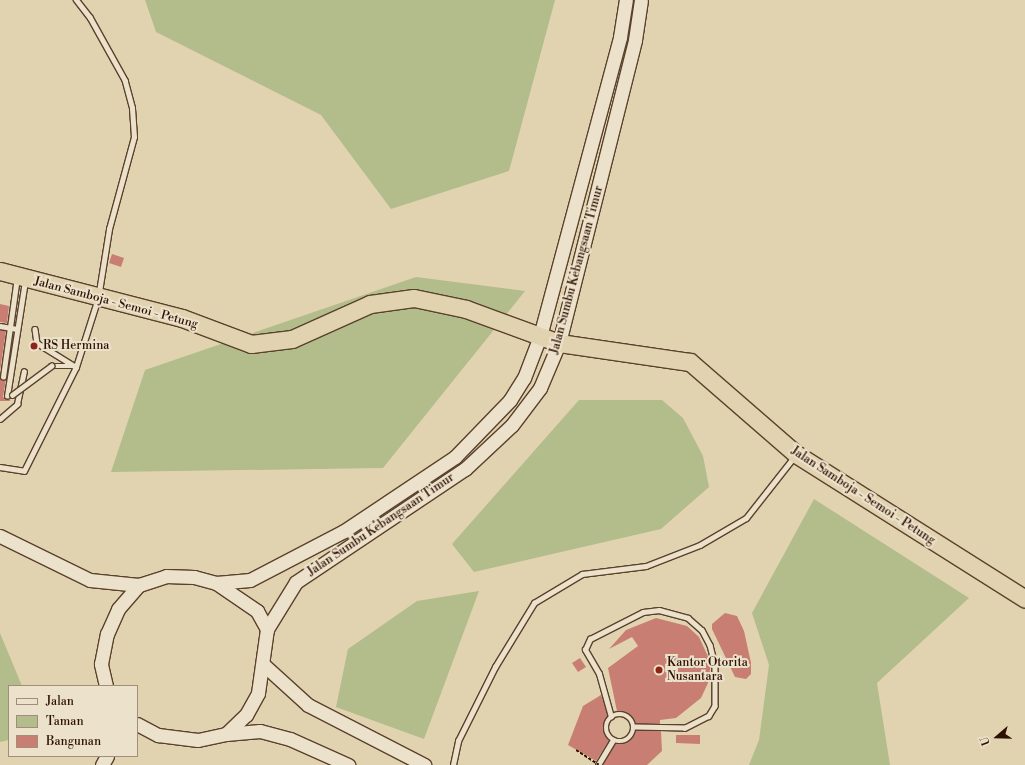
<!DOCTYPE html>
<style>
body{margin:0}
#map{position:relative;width:1025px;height:765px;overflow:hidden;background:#e2d3b0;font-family:"Libre Bodoni",serif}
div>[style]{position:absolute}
.green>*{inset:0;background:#b3bc8b}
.building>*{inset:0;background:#c87e73}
.roads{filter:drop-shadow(1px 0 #5a412c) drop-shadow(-1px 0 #5a412c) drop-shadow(0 1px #5a412c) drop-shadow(0 -1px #5a412c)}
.lane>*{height:4.5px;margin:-2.25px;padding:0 2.25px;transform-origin:2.25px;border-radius:2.25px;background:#ece2cc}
.lane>.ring{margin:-2.25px;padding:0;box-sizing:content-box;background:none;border:4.5px solid #ece2cc;border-radius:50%}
.secondary>*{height:13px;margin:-6.5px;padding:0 6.5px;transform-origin:6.5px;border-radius:6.5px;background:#ece2cc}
.highway>*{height:17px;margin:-8.5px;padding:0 8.5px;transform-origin:8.5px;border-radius:8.5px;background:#e2d3b0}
.path-bridge>*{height:2px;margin-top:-1px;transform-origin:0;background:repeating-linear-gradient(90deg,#2d1000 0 3px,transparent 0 5px)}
.bridges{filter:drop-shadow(1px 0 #5a412c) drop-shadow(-1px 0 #5a412c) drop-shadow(0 1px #5a412c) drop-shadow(0 -1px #5a412c)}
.lane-bridge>*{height:4.5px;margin:-2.25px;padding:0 2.25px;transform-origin:2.25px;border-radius:2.25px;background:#ece2cc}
.dots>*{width:11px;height:11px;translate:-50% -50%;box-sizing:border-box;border:2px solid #ece2cc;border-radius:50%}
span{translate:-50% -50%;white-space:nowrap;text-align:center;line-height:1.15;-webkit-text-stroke:4px #ece2cc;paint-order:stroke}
.street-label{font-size:12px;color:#2d1000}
.poi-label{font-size:12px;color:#2d1000}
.left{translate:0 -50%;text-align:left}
.legend{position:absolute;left:8px;top:685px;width:130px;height:72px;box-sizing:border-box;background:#ece2cc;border:1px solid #a08e7a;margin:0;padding:5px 7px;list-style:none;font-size:12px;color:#2d1000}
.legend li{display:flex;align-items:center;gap:8px;height:20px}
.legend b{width:20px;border:1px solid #a08e7a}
.north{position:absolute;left:977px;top:717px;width:40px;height:40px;-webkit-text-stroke:3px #ece2cc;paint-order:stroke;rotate:250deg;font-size:11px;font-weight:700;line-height:16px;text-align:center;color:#2d1000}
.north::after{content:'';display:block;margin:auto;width:14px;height:18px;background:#2d1000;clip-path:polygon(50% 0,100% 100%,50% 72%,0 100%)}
</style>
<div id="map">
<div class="green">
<div style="clip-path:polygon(145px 0,555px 0,509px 171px,391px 209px,321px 115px,156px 32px)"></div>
<div style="clip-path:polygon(416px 277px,525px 291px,383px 468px,111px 472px,145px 370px)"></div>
<div style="clip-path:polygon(579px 400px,662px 400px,683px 418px,703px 456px,709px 487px,661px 529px,474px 572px,452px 544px)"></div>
<div style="clip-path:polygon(814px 499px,969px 598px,877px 683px,890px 765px,749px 765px,759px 740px,769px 665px,752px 613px)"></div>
<div style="clip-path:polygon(479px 591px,424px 739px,336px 707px,348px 649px,417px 601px)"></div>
<div style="clip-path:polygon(0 633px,22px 686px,9px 686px,9px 740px,0 742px)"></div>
</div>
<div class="building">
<div style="clip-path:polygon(112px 254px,124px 258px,121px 267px,109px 263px)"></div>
<div style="clip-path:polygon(0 304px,9px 306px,7px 323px,0 322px)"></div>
<div style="clip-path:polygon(0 330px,6px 331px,0 371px)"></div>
<div style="clip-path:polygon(0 379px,6px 379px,3px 397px,11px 401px,0 401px)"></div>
<div style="clip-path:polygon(725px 613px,737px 616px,744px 631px,751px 663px,751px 674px,746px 679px,735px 677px,712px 629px,712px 624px)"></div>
<div style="clip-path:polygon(656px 618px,687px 626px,699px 637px,711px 663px,708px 683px,701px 698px,676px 718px,660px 720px,660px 724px,632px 725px,625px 717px,618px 716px,608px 668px,638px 646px,632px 637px,609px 649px,626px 630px)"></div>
<div style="clip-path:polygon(580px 658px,586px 667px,578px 672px,572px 663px)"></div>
<div style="clip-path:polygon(601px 695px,611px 721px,608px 728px,612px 736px,596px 761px,568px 745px,583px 706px)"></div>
<div style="clip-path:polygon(632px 730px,661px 731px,662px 751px,647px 765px,602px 765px,617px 739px,627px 739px)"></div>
<div style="clip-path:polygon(676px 735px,700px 735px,700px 744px,676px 743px)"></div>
</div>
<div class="roads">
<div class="lane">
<div style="left:0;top:326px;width:17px;rotate:10deg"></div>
<div style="left:35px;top:329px;width:14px;rotate:82deg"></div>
<div style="left:37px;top:343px;width:46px;rotate:31.6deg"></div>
<div style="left:51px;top:366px;width:21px"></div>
<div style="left:3px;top:377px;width:100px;rotate:-82deg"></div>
<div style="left:7px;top:396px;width:116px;rotate:-81.1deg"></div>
<div style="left:0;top:419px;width:23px;rotate:-41deg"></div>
<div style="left:17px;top:404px;width:33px;rotate:-78deg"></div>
<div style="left:0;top:467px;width:24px;rotate:9deg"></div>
<div style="left:24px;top:471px;width:116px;rotate:-63.4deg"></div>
<div style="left:76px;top:367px;width:72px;rotate:-72.3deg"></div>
<div style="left:98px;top:298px;width:70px;rotate:-80.9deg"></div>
<div style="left:109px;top:229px;width:95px;rotate:-74.8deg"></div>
<div style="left:134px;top:137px;width:29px;rotate:-94deg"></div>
<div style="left:132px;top:108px;width:28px;rotate:-105deg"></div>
<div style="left:125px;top:81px;width:72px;rotate:-119.1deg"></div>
<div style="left:90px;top:18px;width:23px;rotate:-128deg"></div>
<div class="ring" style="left:606px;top:714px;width:23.5px;height:23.5px"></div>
<div style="left:611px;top:717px;width:45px;rotate:-105.6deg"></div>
<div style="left:599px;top:674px;width:28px;rotate:-120deg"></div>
<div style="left:585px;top:650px;width:12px;rotate:-66deg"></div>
<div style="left:590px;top:639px;width:59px;rotate:-27deg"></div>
<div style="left:643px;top:612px;width:16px;rotate:-7deg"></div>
<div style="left:659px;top:610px;width:30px;rotate:15deg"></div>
<div style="left:688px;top:618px;width:18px;rotate:41deg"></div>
<div style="left:702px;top:630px;width:17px;rotate:62deg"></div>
<div style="left:710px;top:645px;width:21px;rotate:76deg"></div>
<div style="left:715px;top:665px;width:41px;rotate:90deg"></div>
<div style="left:715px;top:706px;width:12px;rotate:121deg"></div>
<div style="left:709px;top:716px;width:27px;rotate:153deg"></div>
<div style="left:685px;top:728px;width:50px;rotate:-178.9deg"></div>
<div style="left:453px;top:765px;width:25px;rotate:-78deg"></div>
<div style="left:458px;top:741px;width:83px;rotate:-63.4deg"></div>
<div style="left:495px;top:667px;width:75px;rotate:-58.6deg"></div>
<div style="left:534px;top:603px;width:56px;rotate:-31.1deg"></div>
<div style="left:582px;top:574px;width:64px;rotate:-7.1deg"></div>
<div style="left:646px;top:566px;width:58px;rotate:-21.3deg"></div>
<div style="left:700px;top:545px;width:53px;rotate:-30.4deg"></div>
<div style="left:746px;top:518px;width:78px;rotate:-51.8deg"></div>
<div style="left:598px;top:765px;width:29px;rotate:-59deg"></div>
</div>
<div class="secondary">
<div style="left:0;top:536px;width:100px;rotate:26.1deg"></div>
<div style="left:90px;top:580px;width:49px;rotate:5.8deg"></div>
<div style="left:216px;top:583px;width:34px;rotate:-5deg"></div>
<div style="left:250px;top:580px;width:106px;rotate:-27.5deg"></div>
<div style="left:344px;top:531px;width:133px;rotate:-33.7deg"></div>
<div style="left:455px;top:457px;width:79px;rotate:-46deg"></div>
<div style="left:510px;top:400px;width:26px;rotate:-58deg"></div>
<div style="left:524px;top:378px;width:45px;rotate:-69.1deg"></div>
<div style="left:540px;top:336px;width:310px;rotate:-75deg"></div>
<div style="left:620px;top:37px;width:37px;rotate:-81deg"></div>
<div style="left:265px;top:666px;width:58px;rotate:42.2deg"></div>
<div style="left:308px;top:705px;width:131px;rotate:27.3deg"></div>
<div style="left:106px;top:686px;width:23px;rotate:-103deg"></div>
<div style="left:101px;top:664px;width:31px;rotate:-79deg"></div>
<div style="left:107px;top:634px;width:27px;rotate:-66deg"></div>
<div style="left:118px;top:609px;width:32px;rotate:-49deg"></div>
<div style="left:139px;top:585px;width:28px;rotate:-18deg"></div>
<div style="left:166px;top:576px;width:28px;rotate:2deg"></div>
<div style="left:194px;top:577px;width:23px;rotate:15deg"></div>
<div style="left:216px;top:583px;width:50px;rotate:34.3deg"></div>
<div style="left:257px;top:611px;width:21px;rotate:61deg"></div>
<div style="left:137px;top:724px;width:24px;rotate:28deg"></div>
<div style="left:158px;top:735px;width:40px;rotate:7.1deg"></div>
<div style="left:198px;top:740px;width:29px;rotate:-12deg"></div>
<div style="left:226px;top:734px;width:28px;rotate:-44deg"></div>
<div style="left:246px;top:715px;width:25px;rotate:-61deg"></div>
<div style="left:258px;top:693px;width:65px;rotate:-82deg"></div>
<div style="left:267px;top:629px;width:55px;rotate:-58.3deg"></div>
<div style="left:296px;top:582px;width:203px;rotate:-33.8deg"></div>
<div style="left:465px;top:469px;width:64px;rotate:-43.1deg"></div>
<div style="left:512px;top:425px;width:46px;rotate:-52.9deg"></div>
<div style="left:540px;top:388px;width:49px;rotate:-67.1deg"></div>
<div style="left:559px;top:343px;width:312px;rotate:-75.9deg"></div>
<div style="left:635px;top:40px;width:40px;rotate:-81.5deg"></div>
<div style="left:226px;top:734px;width:34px;rotate:-5deg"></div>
<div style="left:260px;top:731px;width:31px;rotate:15deg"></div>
<div style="left:290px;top:739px;width:64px;rotate:24.1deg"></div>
<div style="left:102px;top:765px;width:10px;rotate:-61deg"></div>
</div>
<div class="highway">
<div style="left:0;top:271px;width:188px;rotate:14.5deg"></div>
<div style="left:182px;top:318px;width:74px;rotate:20.6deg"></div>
<div style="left:251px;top:344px;width:41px;rotate:-7deg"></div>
<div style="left:292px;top:339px;width:85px;rotate:-24.2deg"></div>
<div style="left:370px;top:304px;width:44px;rotate:-7.8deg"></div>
<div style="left:414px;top:298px;width:53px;rotate:11.9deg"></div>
<div style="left:466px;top:309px;width:99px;rotate:20.1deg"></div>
<div style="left:559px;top:343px;width:132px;rotate:8.3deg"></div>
<div style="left:690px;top:362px;width:140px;rotate:41deg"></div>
<div style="left:796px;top:454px;width:271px;rotate:32.3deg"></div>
</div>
</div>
<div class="path-bridge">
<div style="left:576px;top:750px;width:27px;rotate:33deg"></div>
</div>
<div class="bridges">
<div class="lane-bridge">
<div style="left:12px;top:395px;width:49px;rotate:-36.6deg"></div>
</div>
</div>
<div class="dots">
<div style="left:34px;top:346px;background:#8f2418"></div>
<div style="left:659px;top:670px;background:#8f2418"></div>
</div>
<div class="street-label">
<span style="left:577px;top:270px;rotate:-75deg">Jalan Sumbu Kebangsaan Timur</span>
<span style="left:116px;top:303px;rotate:15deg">Jalan Samboja - Semoi - Petung</span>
<span style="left:863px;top:496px;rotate:33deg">Jalan Samboja - Semoi - Petung</span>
<span style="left:381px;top:525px;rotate:-34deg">Jalan Sumbu Kebangsaan Timur</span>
</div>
<div class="poi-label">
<span class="left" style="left:43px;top:346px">RS Hermina</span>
<span class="left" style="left:667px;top:670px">Kantor Otorita<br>Nusantara</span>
</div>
<ul class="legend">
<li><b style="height:5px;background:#ece2cc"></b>Jalan</li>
<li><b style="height:11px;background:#b3bc8b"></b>Taman</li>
<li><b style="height:11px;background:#c87e73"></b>Bangunan</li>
</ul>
<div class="north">U</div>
</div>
